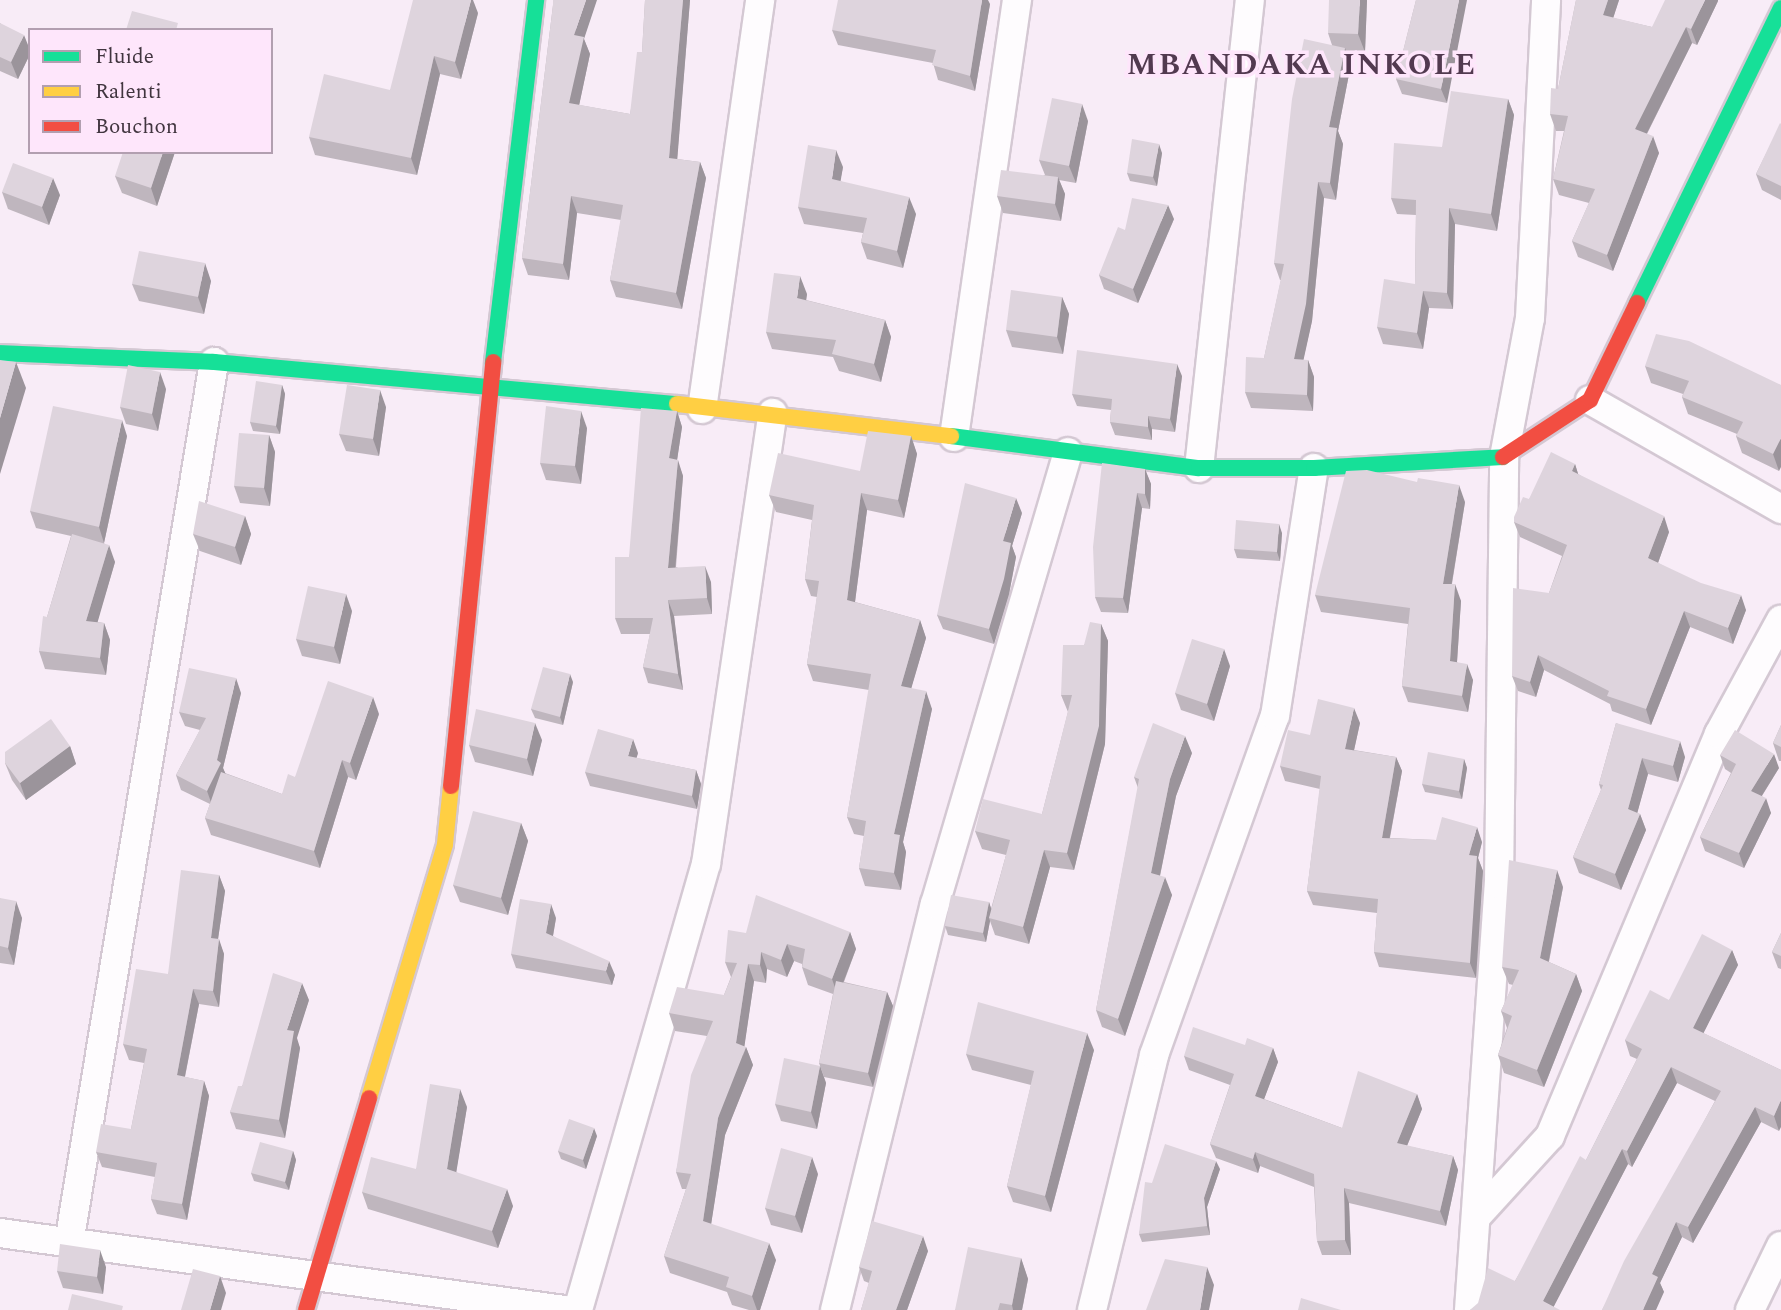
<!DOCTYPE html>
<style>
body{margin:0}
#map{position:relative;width:1781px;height:1310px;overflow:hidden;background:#f8ecf7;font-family:Spectral,serif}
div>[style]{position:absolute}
.roads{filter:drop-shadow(2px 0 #d4c8d3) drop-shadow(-2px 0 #d4c8d3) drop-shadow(0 2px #d4c8d3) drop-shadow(0 -2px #d4c8d3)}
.street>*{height:28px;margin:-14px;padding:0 14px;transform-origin:14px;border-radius:14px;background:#fefcfe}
.fast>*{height:16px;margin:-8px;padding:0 8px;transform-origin:8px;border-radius:8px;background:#16e098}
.slow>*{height:16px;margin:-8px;padding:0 8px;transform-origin:8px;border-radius:8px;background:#ffcf43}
.jam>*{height:16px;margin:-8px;padding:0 8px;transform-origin:8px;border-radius:8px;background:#f24e42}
.wall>*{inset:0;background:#bfb6be}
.shaded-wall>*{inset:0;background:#9b949b}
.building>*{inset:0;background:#ded4dd}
span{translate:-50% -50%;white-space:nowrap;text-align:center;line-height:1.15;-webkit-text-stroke:7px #fee6fb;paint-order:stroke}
.district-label{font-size:30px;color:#523a50;font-weight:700;letter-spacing:2px}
.legend{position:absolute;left:28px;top:28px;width:245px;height:126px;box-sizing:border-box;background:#fee6fb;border:2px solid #b29fb0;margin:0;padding:9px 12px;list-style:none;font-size:21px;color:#41353f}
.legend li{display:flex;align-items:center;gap:14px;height:35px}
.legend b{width:35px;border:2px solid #b29fb0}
</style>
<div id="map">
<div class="roads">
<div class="street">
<div style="left:1590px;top:400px;width:220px;rotate:29.7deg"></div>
<div style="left:702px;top:409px;width:413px;rotate:-81.9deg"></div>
<div style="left:954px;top:437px;width:442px;rotate:-81.8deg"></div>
<div style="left:1199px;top:468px;width:471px;rotate:-83.8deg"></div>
<div style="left:1477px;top:1216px;width:108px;rotate:-47.6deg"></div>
<div style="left:1550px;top:1136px;width:436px;rotate:-67.2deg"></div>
<div style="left:1719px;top:734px;width:130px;rotate:-61.5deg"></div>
<div style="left:0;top:1233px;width:569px;rotate:7.77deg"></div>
<div style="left:69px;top:1243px;width:893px;rotate:-80.65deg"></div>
<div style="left:578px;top:1310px;width:464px;rotate:-74deg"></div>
<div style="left:706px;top:864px;width:456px;rotate:-81.6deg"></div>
<div style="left:835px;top:1310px;width:418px;rotate:-76.2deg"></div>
<div style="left:935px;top:904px;width:471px;rotate:-73.6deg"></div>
<div style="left:1092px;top:1310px;width:262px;rotate:-76.3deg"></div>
<div style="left:1154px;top:1055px;width:360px;rotate:-70.4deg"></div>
<div style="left:1275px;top:716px;width:251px;rotate:-81.1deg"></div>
<div style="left:1469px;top:1310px;width:427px;rotate:-86deg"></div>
<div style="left:1499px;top:884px;width:427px;rotate:-89.3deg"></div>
<div style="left:1504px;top:457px;width:141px;rotate:-79.4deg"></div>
<div style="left:1530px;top:318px;width:318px;rotate:-87.1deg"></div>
<div style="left:1750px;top:1310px;width:71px;rotate:-64.2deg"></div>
</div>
<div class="fast">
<div style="left:1637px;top:303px;width:328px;rotate:-64deg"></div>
<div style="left:0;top:353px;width:214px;rotate:2.4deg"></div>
<div style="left:214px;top:362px;width:465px;rotate:5.2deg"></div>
<div style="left:493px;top:362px;width:365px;rotate:-83.2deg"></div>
<div style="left:951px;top:436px;width:250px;rotate:7.4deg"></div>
<div style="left:1199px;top:468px;width:115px"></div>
<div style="left:1314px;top:468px;width:189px;rotate:-3.3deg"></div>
</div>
<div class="slow">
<div style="left:677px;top:404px;width:276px;rotate:6.7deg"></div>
<div style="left:369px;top:1098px;width:265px;rotate:-73.3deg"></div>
<div style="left:445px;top:844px;width:58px;rotate:-84.1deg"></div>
</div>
<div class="jam">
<div style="left:1503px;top:457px;width:104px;rotate:-33.2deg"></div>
<div style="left:1590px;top:400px;width:108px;rotate:-64.1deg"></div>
<div style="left:451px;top:786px;width:426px;rotate:-84.3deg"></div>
<div style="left:306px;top:1310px;width:221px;rotate:-73.4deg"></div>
</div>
</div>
<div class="wall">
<div style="clip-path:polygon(645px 0,690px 0,677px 159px,700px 162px,706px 178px,682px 309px,616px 297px,610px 280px,621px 220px,577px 213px,569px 280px,528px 275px,522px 258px,553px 5px,584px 39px,590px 54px,579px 105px,630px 114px,642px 52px)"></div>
<div style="clip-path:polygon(1367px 0,1365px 52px,1346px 51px,1351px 64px,1338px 131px,1343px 144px,1336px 200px,1324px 198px,1312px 321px,1303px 360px,1308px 360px,1314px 377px,1313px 411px,1251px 408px,1245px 392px,1264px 358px,1281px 280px,1280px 280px,1274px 263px,1332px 45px,1328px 33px)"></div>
<div style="clip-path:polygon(1416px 0,1447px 103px,1402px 94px,1396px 79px)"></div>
<div style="clip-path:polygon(1576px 0,1619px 0,1613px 18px,1652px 27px,1718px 1px,1697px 45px,1692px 43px,1647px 134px,1659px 153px,1613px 271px,1578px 257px,1572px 241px,1589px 203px,1559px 195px,1553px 179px,1564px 131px,1556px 131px,1550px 114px,1558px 89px)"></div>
<div style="clip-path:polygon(990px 4px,975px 91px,938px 80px,933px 63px,838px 45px,832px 30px)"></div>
<div style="clip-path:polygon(478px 13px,461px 79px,440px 74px,417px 175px,315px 155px,309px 137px,390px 90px)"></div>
<div style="clip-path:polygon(0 23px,30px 50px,30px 54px,18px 79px,0 71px)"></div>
<div style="clip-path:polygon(1508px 99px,1514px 115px,1497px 231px,1455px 224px,1453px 309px,1429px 308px,1423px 349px,1383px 344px,1377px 327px,1415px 284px,1416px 215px,1397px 214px,1391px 198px,1442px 147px)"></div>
<div style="clip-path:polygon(1088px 121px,1076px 183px,1059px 180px,1065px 194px,1061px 221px,1003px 213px,997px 196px,1045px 175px,1039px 160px)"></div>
<div style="clip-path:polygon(1781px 124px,1781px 200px,1762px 190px,1756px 174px)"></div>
<div style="clip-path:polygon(175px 152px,157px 206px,122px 193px,115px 176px)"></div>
<div style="clip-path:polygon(1162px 153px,1157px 186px,1130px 181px,1127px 173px)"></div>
<div style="clip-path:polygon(843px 167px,840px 181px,916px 214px,903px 268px,867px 259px,861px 242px,863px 233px,804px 224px,798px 207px)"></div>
<div style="clip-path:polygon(2px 192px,60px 195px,49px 225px,8px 209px)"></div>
<div style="clip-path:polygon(1174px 219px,1138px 303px,1104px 289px,1099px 275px,1125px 230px)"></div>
<div style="clip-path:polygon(211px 281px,204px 314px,139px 301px,132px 284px)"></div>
<div style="clip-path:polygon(807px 294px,806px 300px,885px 320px,891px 337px,881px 382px,839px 371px,833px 357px,772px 349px,766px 332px)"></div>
<div style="clip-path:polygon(1062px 297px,1069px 314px,1063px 354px,1012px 347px,1006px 330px)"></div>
<div style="clip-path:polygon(1645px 366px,1781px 385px,1779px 471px,1742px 453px,1736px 436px,1737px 434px,1688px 414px,1682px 397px,1683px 394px,1651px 383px)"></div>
<div style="clip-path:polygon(1182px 376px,1175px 432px,1152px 429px,1152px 440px,1115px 435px,1110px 422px,1111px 410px,1077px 406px,1072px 394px)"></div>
<div style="clip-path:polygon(282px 385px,285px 394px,280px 434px,253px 431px,250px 422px)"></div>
<div style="clip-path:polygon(166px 389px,158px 431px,126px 424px,120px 407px)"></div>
<div style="clip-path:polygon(386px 407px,379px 456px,346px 451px,339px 434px)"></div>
<div style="clip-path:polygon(677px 411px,682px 427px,677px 460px,683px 476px,676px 567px,711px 582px,712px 614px,674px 616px,683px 690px,648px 683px,643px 667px,650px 634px,621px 634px,615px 618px,629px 557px)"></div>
<div style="clip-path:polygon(587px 428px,581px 484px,546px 480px,540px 463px)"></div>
<div style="clip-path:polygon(269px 435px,275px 452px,270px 506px,240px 503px,234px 486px)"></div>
<div style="clip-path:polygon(127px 436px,104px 543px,115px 562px,97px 622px,104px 623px,110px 640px,106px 675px,45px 669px,39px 651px,47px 617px,71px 536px,36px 528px,30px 511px)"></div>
<div style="clip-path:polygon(911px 436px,917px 454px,904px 518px,867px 510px,855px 602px,920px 620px,926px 638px,911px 688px,932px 709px,903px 842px,906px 852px,901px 890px,865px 886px,859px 868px,864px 836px,854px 834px,847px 817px,869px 690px,813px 681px,807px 664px,817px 597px,811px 596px,805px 579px,812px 520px,776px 512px,769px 495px,860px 471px)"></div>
<div style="clip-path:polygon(1575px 464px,1578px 474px,1669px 532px,1658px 563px,1746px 610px,1733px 644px,1690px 627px,1651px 725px,1612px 711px,1610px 704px,1544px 670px,1536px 697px,1518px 691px,1512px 676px,1549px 593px,1562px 556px,1520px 537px,1514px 522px,1529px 499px)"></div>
<div style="clip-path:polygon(1145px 469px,1151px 484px,1150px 509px,1142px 508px,1128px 613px,1101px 612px,1095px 597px)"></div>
<div style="clip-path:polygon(1465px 502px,1452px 584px,1461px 601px,1457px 662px,1473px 680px,1468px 712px,1408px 702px,1402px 686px,1408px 624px,1321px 612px,1315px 595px)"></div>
<div style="clip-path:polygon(1022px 513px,1012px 546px,1016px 557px,1009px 594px,994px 644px,943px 629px,937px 615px)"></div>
<div style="clip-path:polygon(245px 516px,251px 534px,241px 565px,200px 551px,193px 534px)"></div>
<div style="clip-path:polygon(1282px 533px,1280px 561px,1237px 558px,1234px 549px)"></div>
<div style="clip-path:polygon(352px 611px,340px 664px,302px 656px,296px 639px)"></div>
<div style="clip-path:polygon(1101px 624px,1108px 641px,1105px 744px,1074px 870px,1050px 867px,1029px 944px,995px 935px,990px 921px,986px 942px,948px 935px,945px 926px,989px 902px,991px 909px,1006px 855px,982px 849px,975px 831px,1042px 814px,1068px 712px,1061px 695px,1084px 645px)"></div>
<div style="clip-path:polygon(1230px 666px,1214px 721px,1181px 710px,1175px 693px)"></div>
<div style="clip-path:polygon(573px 682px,563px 725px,535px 718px,531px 709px)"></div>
<div style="clip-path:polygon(241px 693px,223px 768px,225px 773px,282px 794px,295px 777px,379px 714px,356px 780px,348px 777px,320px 868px,211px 835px,205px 818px,210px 804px,181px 790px,176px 775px,200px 730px,185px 726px,179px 712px)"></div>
<div style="clip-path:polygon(1360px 723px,1354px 750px,1396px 757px,1402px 771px,1390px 838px,1482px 842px,1478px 858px,1483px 871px,1476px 978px,1379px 967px,1374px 952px,1377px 913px,1313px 905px,1307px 891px,1320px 789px,1285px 781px,1280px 766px,1310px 735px)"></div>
<div style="clip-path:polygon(1616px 723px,1685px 757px,1678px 782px,1648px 774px,1637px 813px,1640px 814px,1646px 830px,1621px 890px,1579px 873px,1573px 857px,1601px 790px,1599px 784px)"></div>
<div style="clip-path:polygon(1781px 725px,1781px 761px,1779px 761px,1773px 743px)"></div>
<div style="clip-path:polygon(542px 740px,533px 776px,475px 762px,469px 745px)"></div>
<div style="clip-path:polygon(70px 746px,76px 764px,26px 800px,12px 780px,5px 763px)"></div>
<div style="clip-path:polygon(638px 753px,636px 758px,696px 770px,701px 784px,697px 809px,590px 786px,585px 772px)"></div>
<div style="clip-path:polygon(1192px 753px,1176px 796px,1160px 876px,1172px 895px,1125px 1036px,1102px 1027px,1096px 1010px,1138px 788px,1134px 777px)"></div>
<div style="clip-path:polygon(1720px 755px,1779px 768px,1762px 796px,1771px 813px,1744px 868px,1705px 851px,1700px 837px,1731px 773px,1725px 769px)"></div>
<div style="clip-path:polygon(1464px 759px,1467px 768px,1462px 799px,1425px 792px,1422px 784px)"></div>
<div style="clip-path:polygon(521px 823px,528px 841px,508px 915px,460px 902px,453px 885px)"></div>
<div style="clip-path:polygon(219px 875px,225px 891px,218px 939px,224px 954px,219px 1007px,199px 1004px,185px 1077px,204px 1081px,209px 1096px,187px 1220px,157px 1214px,151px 1199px,155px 1177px,102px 1167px,96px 1152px,131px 1129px,144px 1063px,129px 1060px,123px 1044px,168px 974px)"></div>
<div style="clip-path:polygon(1563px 887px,1549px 962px,1576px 974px,1582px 991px,1544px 1087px,1504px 1073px,1498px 1055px,1507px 1028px,1501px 1011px,1513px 985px,1509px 984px,1502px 967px)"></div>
<div style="clip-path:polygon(0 898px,22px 918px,14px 965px,0 963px)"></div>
<div style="clip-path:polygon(556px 918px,553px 936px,615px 975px,612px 985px,516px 968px,511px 954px)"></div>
<div style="clip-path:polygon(850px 932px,856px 949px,844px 982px,887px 992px,893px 1006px,873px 1087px,824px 1077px,819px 1063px,833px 994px,808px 985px,802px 967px,802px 964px,794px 961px,787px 977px,767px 969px,766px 983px,754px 981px,744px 1047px,746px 1047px,753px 1065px,725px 1135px,711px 1224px,776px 1260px,760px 1310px,749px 1310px,732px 1305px,727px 1292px,670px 1273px,664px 1256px,686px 1189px,682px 1189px,676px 1172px,707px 1036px,675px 1031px,669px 1013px,724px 995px,731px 977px,725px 962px,746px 933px)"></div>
<div style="clip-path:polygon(1781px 933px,1781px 969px,1778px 968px,1772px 952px)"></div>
<div style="clip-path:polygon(1732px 950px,1738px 965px,1703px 1033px,1781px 1070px,1779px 1131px,1761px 1122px,1693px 1243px,1682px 1237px,1660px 1283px,1664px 1292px,1602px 1310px,1715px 1101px,1677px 1083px,1632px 1167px,1628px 1164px,1553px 1307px,1470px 1310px,1515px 1281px,1586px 1160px,1637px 1059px,1630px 1056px,1625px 1040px,1669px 1000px)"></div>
<div style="clip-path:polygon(309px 1000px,296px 1038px,300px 1048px,285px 1138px,236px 1129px,230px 1112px,242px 1086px)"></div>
<div style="clip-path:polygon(1245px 1045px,1273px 1048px,1278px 1062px,1264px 1099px,1342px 1128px,1417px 1094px,1422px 1109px,1407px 1146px,1453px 1156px,1458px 1170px,1446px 1226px,1349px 1203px,1351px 1255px,1322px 1255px,1317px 1241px,1314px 1187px,1260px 1166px,1258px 1173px,1216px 1158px,1210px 1144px,1230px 1085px,1189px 1070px,1184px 1056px)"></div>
<div style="clip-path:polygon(1094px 1050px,1051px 1212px,1013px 1202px,1007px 1186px,1031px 1085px,972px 1070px,966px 1054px)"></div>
<div style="clip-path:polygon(820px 1066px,826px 1083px,817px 1129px,781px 1121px,775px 1104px)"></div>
<div style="clip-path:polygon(467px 1107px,456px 1172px,513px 1206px,498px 1248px,368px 1209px,362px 1192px,416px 1169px)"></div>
<div style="clip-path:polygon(597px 1136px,586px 1169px,561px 1159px,558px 1151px)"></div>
<div style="clip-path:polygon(293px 1151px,296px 1160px,289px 1190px,254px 1181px,251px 1173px)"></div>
<div style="clip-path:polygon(1220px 1169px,1207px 1207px,1210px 1235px,1142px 1242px,1139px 1234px,1152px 1183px)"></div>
<div style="clip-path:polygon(818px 1174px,802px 1233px,771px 1225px,765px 1208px)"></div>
<div style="clip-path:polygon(928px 1251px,907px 1310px,861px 1310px,869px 1283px,864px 1281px,859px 1267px)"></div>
<div style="clip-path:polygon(1021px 1258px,1028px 1279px,1022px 1310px,955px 1310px)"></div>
<div style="clip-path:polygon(106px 1267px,103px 1294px,63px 1288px,57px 1271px)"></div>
</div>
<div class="shaded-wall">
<div style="clip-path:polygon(471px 0,473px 0,478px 13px,461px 79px,455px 62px)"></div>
<div style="clip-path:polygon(586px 0,597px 0,584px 39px,590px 54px,576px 120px,569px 103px,574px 35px)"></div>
<div style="clip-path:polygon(683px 0,690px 0,676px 175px,669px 158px)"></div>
<div style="clip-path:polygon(982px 0,988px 0,990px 4px,975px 91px,970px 76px)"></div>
<div style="clip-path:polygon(1360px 0,1367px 0,1365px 52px,1358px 34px)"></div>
<div style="clip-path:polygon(1459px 0,1467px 0,1447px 103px,1441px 89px)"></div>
<div style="clip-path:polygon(1608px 0,1619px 0,1609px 31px,1603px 15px)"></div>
<div style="clip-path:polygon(1705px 0,1718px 0,1718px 1px,1697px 45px,1691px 29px)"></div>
<div style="clip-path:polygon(1686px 27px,1692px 43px,1641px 145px,1635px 129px)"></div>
<div style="clip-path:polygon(24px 35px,30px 50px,30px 54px,18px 79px,11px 62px)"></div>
<div style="clip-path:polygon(1345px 48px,1351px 64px,1338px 131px,1343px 144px,1336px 200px,1330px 183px,1329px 127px)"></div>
<div style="clip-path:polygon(434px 56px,440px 74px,417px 175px,411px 158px)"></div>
<div style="clip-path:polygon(1508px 99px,1514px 115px,1497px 231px,1491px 214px)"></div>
<div style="clip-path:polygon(1082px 104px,1088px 121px,1076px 183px,1069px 166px)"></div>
<div style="clip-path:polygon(1653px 136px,1659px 153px,1613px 271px,1607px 255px)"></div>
<div style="clip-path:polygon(1159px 144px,1162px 153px,1157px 186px,1153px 177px)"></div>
<div style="clip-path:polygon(836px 150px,843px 167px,838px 196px,832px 179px)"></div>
<div style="clip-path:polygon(163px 152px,175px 152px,157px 206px,151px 188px)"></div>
<div style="clip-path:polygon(700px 162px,706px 178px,682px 309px,676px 293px)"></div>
<div style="clip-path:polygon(1058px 177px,1065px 194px,1061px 221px,1055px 204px)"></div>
<div style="clip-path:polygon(53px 178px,60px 195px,49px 225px,42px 207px)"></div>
<div style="clip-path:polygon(1318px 182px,1324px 198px,1312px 321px,1300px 376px,1294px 359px)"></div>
<div style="clip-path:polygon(571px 196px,577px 213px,569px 280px,563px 264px)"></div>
<div style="clip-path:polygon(909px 197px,916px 214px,903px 268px,897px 251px)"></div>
<div style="clip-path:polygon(1168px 205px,1174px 219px,1138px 303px,1133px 289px)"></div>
<div style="clip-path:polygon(1449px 208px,1455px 224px,1453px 309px,1447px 293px)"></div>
<div style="clip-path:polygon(205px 263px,211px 281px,204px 314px,198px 297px)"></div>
<div style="clip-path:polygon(800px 276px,807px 294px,804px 316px,797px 298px)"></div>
<div style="clip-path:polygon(1423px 291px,1429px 308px,1423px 349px,1417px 333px)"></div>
<div style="clip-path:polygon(1062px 297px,1069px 314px,1063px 354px,1057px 337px)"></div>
<div style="clip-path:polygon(885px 320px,891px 337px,881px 382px,874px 364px)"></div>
<div style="clip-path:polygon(1308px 360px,1314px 377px,1313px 411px,1307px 395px)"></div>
<div style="clip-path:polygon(16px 362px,26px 388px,0 474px,0 418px)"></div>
<div style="clip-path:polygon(1177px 364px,1182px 376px,1175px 432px,1170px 419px)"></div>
<div style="clip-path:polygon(160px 372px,166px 389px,158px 431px,152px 414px)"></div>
<div style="clip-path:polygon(282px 385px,285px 394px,280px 434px,276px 426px)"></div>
<div style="clip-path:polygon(380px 390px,386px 407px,379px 456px,373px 439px)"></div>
<div style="clip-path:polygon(581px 411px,587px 428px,581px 484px,575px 466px)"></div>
<div style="clip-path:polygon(677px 411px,682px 427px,675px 474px,669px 458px)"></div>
<div style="clip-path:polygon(1148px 416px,1152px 429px,1152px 440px,1148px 427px)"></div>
<div style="clip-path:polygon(122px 420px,127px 436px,104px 543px,99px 527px)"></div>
<div style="clip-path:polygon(269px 435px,275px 452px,270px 506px,264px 488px)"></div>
<div style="clip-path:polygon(911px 436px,917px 454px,904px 518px,898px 500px)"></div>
<div style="clip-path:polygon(1781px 438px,1781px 467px,1779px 471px,1773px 454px)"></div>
<div style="clip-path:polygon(678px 460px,683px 476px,674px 583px,668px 568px)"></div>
<div style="clip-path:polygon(1575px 464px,1580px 480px,1572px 471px)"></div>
<div style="clip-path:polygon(1145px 469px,1151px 484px,1150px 509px,1145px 494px)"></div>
<div style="clip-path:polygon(1459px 485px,1465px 502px,1449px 600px,1443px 584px)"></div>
<div style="clip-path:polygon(861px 493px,867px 510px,853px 617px,847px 600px)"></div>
<div style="clip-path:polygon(1137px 493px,1142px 508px,1128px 613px,1123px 598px)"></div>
<div style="clip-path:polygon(1016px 498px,1022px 513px,1012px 546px,1016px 557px,1009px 594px,994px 644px,989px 629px,1003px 541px)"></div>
<div style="clip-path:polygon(245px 516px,251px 534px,241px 565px,235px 547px)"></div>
<div style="clip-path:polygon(1664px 516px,1669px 532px,1654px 574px,1648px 558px)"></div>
<div style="clip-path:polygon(1279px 524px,1282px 533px,1280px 561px,1277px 552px)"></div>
<div style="clip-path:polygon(109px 545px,115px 562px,93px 638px,86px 621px)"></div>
<div style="clip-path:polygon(705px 566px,711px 582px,712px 614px,707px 598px)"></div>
<div style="clip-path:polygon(1455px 584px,1461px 601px,1456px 677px,1450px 661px)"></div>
<div style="clip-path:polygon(346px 594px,352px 611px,340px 664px,334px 647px)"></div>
<div style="clip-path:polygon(1741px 595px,1746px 610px,1733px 644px,1728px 628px)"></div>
<div style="clip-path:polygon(668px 600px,674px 616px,683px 690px,678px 674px)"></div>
<div style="clip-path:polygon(1684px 611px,1690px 627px,1651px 725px,1646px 709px)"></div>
<div style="clip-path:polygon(920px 620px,926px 638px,907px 703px,901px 686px)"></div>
<div style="clip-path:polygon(104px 623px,110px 640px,106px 675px,100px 658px)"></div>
<div style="clip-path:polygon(1101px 624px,1108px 641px,1105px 744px,1074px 870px,1067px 853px)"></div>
<div style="clip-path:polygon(1224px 649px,1230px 666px,1214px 721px,1207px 704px)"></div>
<div style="clip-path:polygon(1538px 655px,1544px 670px,1536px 697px,1530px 682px)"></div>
<div style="clip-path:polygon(1467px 664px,1473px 680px,1468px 712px,1462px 696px)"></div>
<div style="clip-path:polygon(570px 674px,573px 682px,563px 725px,560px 717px)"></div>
<div style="clip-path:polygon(236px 678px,241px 693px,223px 768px,227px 777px,212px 805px,207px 791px,217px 760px)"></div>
<div style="clip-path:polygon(926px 691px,932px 709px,903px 842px,906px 852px,901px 890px,894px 873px,894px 834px)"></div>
<div style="clip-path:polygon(373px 697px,379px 714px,356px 780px,350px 763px)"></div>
<div style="clip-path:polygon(1354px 708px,1360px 723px,1351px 764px,1345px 749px)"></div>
<div style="clip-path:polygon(535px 723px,542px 740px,533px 776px,527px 759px)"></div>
<div style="clip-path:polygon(1185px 736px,1192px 753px,1176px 796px,1157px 890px,1151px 873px,1170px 779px)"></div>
<div style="clip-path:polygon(633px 739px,638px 753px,633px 770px,628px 756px)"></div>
<div style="clip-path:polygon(1680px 741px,1685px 757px,1678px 782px,1673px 766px)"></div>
<div style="clip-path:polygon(70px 746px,76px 764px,26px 800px,20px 783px)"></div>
<div style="clip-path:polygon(1774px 754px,1779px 768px,1756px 805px,1751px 791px)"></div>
<div style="clip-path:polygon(1396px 757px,1402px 771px,1387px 852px,1382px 838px)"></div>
<div style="clip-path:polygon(1642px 758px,1648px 774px,1634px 825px,1628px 809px)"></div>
<div style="clip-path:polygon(1464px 759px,1467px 768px,1462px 799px,1459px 791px)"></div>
<div style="clip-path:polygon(342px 760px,348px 777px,320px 868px,314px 851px)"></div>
<div style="clip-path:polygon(696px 770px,701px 784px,697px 809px,692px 796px)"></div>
<div style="clip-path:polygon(1766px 798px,1771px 813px,1744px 868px,1739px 853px)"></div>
<div style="clip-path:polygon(1640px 814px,1646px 830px,1621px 890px,1615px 874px)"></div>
<div style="clip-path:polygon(521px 823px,528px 841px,508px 915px,501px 898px)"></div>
<div style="clip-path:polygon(1477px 827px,1482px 842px,1478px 858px,1483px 871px,1476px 978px,1470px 963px,1469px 855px)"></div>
<div style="clip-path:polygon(1044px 850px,1050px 867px,1029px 944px,1023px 927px)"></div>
<div style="clip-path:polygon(1557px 870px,1563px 887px,1546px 975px,1540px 958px)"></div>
<div style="clip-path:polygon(219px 875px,225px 891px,216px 953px,211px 938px)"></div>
<div style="clip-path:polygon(1165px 877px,1172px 895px,1125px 1036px,1118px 1019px)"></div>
<div style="clip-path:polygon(16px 901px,22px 918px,14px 965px,8px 948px)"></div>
<div style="clip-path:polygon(989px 902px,992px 911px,989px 918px,990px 921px,986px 942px,983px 933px)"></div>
<div style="clip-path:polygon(551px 904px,556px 918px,551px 947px,546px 933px)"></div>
<div style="clip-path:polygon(850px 932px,856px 949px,838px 996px,832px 979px)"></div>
<div style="clip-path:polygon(219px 939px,224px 954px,219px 1007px,213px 991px)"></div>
<div style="clip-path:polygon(787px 944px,794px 961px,787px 977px,781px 960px)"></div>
<div style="clip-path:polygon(1732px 950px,1738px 965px,1698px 1044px,1693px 1028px)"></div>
<div style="clip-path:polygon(761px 952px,767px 969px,766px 983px,760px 965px)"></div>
<div style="clip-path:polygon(609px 961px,615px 975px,612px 985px,606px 971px)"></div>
<div style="clip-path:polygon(748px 964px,754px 981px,743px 1056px,746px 1047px,753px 1065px,725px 1135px,709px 1238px,703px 1221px,718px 1118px,736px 1043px)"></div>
<div style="clip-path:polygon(1576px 974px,1582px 991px,1544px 1087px,1537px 1070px)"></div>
<div style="clip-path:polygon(302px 983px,309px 1000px,297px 1038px,300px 1048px,285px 1138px,279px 1120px,287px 1030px)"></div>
<div style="clip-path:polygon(193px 989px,199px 1004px,182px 1091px,177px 1075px)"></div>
<div style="clip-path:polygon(887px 992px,893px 1006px,873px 1087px,868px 1073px)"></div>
<div style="clip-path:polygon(1087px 1033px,1094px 1050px,1051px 1212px,1045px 1196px)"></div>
<div style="clip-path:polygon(1273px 1048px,1278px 1062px,1260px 1110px,1255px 1096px)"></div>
<div style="clip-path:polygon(820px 1066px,826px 1083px,817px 1129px,811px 1112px)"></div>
<div style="clip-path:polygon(1671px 1067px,1677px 1083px,1632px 1167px,1627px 1151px)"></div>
<div style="clip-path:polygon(204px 1081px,209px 1096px,187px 1220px,182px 1204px)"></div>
<div style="clip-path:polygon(460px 1089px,467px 1107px,454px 1186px,447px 1169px)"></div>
<div style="clip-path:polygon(1417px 1094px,1422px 1109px,1402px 1158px,1397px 1143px)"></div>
<div style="clip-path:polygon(1781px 1100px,1781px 1127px,1779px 1131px,1774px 1116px)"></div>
<div style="clip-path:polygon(1755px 1107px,1761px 1122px,1693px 1243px,1688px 1227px)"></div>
<div style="clip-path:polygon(594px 1128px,597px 1136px,586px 1169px,583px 1160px)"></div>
<div style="clip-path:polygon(1622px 1149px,1628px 1164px,1552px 1310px,1543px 1301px)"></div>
<div style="clip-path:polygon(293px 1151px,296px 1160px,289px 1190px,285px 1182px)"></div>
<div style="clip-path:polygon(1255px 1152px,1260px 1166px,1258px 1173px,1253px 1159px)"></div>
<div style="clip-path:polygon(1453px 1156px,1458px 1170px,1446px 1226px,1440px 1211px)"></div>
<div style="clip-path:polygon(812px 1157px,818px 1174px,802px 1233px,795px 1216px)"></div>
<div style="clip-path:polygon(1216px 1161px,1220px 1169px,1207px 1207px,1210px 1235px,1207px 1226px,1204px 1198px)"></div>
<div style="clip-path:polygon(1344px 1188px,1349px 1203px,1351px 1255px,1345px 1240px)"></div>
<div style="clip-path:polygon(507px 1189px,513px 1206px,498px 1248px,492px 1231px)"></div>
<div style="clip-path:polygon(1676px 1222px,1682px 1237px,1660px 1283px,1664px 1292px,1656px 1310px,1643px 1310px,1652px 1274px)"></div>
<div style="clip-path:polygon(923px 1236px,928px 1251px,907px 1310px,896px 1310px)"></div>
<div style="clip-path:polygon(769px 1243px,776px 1260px,760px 1310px,757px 1310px,752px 1296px)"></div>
<div style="clip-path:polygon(100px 1250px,106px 1267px,103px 1294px,97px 1277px)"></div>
<div style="clip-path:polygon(1021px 1258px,1028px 1279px,1022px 1310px,1013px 1310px,1012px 1305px)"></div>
<div style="clip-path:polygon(1207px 1267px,1214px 1285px,1209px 1310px,1200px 1310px)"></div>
<div style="clip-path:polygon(220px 1276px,226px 1293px,221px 1310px,210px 1310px)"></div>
</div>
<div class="building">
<div style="clip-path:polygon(413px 0,471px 0,455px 62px,434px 56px,411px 158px,309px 137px,324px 74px,390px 90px)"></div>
<div style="clip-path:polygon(553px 0,586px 0,574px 35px,584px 37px,569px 103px,630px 114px,637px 52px,642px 52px,645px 0,683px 0,669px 158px,700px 162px,676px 293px,610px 280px,623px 205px,571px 196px,563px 264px,522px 258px,553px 5px)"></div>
<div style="clip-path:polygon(838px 0,982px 0,970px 76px,932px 65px,936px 50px,832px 30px)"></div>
<div style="clip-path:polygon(1329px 0,1360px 0,1358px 34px,1328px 33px)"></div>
<div style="clip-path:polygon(1416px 0,1459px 0,1441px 89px,1396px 79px)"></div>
<div style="clip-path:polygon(1576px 0,1608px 0,1603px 15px,1652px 27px,1665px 0,1705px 0,1691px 29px,1686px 27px,1635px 129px,1653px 136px,1607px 255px,1572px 241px,1595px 189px,1553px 179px,1568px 116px,1550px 114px,1551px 88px,1558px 89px)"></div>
<div style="clip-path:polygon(132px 11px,178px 23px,176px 30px,126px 30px)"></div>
<div style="clip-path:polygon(0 23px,24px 35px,11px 62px,0 57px)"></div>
<div style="clip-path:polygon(1304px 39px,1345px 48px,1329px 127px,1337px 128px,1330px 183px,1318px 182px,1306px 304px,1294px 359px,1308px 360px,1307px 395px,1245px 392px,1246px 357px,1264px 358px,1284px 264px,1274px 263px,1292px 99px)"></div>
<div style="clip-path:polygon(1451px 91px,1508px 99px,1491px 214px,1449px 208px,1447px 293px,1423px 291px,1417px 333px,1377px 327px,1384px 279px,1415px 284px,1416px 200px,1391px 198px,1394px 143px,1442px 147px)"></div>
<div style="clip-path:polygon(1052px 98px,1082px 104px,1069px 166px,1039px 160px)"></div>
<div style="clip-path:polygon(1780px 123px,1781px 124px,1781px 186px,1756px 174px)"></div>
<div style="clip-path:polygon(1132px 139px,1159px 144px,1153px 177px,1127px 173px)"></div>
<div style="clip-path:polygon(808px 145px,836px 150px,832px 179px,909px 197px,897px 251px,861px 242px,867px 218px,798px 207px)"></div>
<div style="clip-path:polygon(123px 152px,163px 152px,151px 188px,115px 176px)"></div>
<div style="clip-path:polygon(13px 163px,53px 178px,42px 207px,2px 192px)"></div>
<div style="clip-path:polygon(1001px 170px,1058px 177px,1055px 204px,997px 196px)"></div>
<div style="clip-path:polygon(1132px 198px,1168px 205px,1133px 289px,1099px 275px,1118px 227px,1125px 230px)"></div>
<div style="clip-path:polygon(139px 251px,205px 263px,198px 297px,132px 284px)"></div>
<div style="clip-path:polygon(774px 273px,800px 276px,797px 298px,885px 320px,874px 364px,832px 354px,836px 340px,766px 332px)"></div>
<div style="clip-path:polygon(1011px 290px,1062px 297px,1057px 337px,1006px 330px)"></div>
<div style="clip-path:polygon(1656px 334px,1689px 341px,1781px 385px,1781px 438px,1773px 454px,1736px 436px,1743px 422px,1682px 397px,1689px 381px,1645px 366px)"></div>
<div style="clip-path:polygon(1077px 350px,1177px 364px,1170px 419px,1148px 416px,1148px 427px,1110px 422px,1112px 399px,1072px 394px)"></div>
<div style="clip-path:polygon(0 360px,16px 362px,0 418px)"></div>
<div style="clip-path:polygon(128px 365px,160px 372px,152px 414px,120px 407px)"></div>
<div style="clip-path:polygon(256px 381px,282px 385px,276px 426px,250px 422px)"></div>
<div style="clip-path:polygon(347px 385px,380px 390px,373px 439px,339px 434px)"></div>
<div style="clip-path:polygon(53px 406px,122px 420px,99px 527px,30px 511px)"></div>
<div style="clip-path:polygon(546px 406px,581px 411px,575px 466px,540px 463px)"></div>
<div style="clip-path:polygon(641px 408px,677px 411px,669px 458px,678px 460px,668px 568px,705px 566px,707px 598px,668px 600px,678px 674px,643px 667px,653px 618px,615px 618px,615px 557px,629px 557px)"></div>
<div style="clip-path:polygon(868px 431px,911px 436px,898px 500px,861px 493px,847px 600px,920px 620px,901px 686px,926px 691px,894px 834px,900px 835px,894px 873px,859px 868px,866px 821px,847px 817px,871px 674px,807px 664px,819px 581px,805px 579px,814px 505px,769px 495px,778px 453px,860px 471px)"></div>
<div style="clip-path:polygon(239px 433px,269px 435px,264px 488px,234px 486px)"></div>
<div style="clip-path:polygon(1551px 452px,1575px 464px,1572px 471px,1664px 516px,1648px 558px,1701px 583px,1741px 595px,1728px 628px,1684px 611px,1646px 709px,1607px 696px,1609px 691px,1538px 655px,1530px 682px,1512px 676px,1513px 588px,1549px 593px,1567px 545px,1514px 522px,1514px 517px,1523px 497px,1529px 499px)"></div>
<div style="clip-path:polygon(1102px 463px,1145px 469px,1145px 494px,1137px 493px,1123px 598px,1095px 597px,1093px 547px)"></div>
<div style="clip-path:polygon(1367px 470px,1417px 482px,1418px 478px,1459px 485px,1443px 584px,1455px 584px,1450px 661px,1467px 664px,1462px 696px,1402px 686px,1410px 608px,1315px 595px,1346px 471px)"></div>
<div style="clip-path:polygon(965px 483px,1016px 498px,1003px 541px,1011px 543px,1004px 579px,989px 629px,937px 615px)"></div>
<div style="clip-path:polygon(199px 501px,245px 516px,235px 547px,193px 534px)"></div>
<div style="clip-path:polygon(1236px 520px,1279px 524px,1277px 552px,1234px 549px)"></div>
<div style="clip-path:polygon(72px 534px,109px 545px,86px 621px,104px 623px,100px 658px,39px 651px,43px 616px,47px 617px)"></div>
<div style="clip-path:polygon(308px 586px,346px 594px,334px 647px,296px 639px)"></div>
<div style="clip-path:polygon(1090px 622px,1101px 624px,1099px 726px,1067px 853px,1044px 850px,1023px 927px,989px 918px,1010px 840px,975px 831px,983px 799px,1042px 814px,1072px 695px,1061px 695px,1063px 645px,1084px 645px)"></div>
<div style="clip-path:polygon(1192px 639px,1224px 649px,1207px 704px,1175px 693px)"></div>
<div style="clip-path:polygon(543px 667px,570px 674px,560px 717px,531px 709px)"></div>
<div style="clip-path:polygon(189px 668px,236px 678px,217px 760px,221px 763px,207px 791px,176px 775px,206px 718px,179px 712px)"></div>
<div style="clip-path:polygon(328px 681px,373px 697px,350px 763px,342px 760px,314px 851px,205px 818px,221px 772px,282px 794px,288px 774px,295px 777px)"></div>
<div style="clip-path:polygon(1318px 699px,1354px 708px,1345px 749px,1396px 757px,1382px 838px,1436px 840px,1442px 817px,1477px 827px,1469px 855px,1477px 856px,1470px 963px,1374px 952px,1378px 899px,1307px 891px,1321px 776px,1280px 766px,1288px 730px,1310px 735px)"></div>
<div style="clip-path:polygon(476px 709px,535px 723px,527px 759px,469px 745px)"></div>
<div style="clip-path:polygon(51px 719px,70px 746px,20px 783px,5px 763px,5px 752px)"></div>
<div style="clip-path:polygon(1153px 723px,1185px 736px,1170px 779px,1151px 873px,1165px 877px,1118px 1019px,1096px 1010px,1139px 779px,1134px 777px)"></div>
<div style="clip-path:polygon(1616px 723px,1680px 741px,1673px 766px,1642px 758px,1628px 809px,1640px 814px,1615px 874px,1573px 857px,1603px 785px,1599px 784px)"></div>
<div style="clip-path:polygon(1781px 725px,1781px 747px,1773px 743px)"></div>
<div style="clip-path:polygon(598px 729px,633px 739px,628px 756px,696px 770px,692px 796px,585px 772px)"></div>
<div style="clip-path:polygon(1735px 730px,1774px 754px,1751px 791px,1766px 798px,1739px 853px,1700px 837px,1736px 764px,1720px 755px)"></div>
<div style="clip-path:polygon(1428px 752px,1464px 759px,1459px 791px,1422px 784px)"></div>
<div style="clip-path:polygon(473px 811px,521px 823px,501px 898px,453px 885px)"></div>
<div style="clip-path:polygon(1509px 860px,1557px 870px,1540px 958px,1576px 974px,1537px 1070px,1498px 1055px,1512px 1016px,1501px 1011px,1519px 970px,1502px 967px)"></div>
<div style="clip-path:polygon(181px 870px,219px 875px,211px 938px,219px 939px,213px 991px,193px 989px,177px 1075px,204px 1081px,182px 1204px,151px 1199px,157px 1163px,96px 1152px,101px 1124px,131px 1129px,147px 1049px,123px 1044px,136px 969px,168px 974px)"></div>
<div style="clip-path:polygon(756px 895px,850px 932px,832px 979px,802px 967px,805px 949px,787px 944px,781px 960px,761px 952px,760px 965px,748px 964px,736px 1043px,746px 1047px,718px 1118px,703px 1221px,769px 1243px,752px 1296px,726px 1287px,729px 1277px,664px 1256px,691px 1174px,676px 1172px,691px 1075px,713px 1021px,669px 1013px,677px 987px,724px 995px,737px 963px,725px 962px,728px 930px,746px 933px)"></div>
<div style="clip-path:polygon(951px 895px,989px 902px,983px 933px,945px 926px)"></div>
<div style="clip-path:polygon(0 898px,16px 901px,8px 948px,0 946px)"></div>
<div style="clip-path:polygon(520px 899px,551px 904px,546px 933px,609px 961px,606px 971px,511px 954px)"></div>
<div style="clip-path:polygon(1781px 933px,1781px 956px,1772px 952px)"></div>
<div style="clip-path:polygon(1702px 934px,1732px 950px,1693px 1028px,1781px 1070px,1781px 1100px,1774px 1116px,1755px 1107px,1688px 1227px,1676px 1222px,1652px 1274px,1658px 1277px,1643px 1310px,1602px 1310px,1624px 1261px,1721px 1091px,1671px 1067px,1627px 1151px,1622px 1149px,1543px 1301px,1560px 1310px,1470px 1310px,1478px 1303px,1488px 1268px,1515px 1281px,1580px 1156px,1586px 1160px,1642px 1049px,1625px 1040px,1650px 990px,1669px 1000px)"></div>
<div style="clip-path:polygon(273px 973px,302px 983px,287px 1030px,294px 1031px,279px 1120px,230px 1112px,238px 1086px,242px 1086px)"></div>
<div style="clip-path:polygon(836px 981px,887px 992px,868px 1073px,819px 1063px)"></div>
<div style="clip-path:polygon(978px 1002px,1087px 1033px,1045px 1196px,1007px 1186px,1034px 1071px,966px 1054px)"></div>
<div style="clip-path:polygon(1193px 1027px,1245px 1045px,1247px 1038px,1273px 1048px,1255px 1096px,1342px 1128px,1358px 1071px,1417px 1094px,1397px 1143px,1453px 1156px,1440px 1211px,1344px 1188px,1345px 1240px,1317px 1241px,1314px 1174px,1255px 1152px,1253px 1159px,1210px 1144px,1234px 1074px,1184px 1056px)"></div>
<div style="clip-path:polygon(784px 1058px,820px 1066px,811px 1112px,775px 1104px)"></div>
<div style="clip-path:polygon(430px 1084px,460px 1089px,447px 1169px,507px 1189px,492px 1231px,362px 1192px,371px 1157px,416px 1169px)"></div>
<div style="clip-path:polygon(569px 1119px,594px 1128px,583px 1160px,558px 1151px)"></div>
<div style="clip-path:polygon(260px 1142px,293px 1151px,285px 1182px,251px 1173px)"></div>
<div style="clip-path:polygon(1165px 1144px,1216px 1161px,1204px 1198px,1207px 1226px,1139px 1234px,1145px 1182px,1152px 1183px)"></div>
<div style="clip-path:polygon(781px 1148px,812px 1157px,795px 1216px,765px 1208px)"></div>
<div style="clip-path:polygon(872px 1221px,923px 1236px,896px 1310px,861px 1310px,872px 1271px,859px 1267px)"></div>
<div style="clip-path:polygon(60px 1244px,100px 1250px,97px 1277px,57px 1271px)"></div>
<div style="clip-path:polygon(968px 1247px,1021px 1258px,1012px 1305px,1000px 1303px,998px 1310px,955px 1310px)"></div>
<div style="clip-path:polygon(1165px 1259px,1207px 1267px,1200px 1310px,1146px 1310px)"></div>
<div style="clip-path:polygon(193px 1269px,220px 1276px,210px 1310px,181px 1310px)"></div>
<div style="clip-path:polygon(72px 1294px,123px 1306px,122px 1310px,68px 1310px)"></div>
<div style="clip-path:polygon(1301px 1298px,1341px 1310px,1298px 1310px)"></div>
</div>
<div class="district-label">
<span style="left:1302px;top:65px">MBANDAKA INKOLE</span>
</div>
<ul class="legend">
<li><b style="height:9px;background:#16e098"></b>Fluide</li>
<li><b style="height:9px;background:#ffcf43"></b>Ralenti</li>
<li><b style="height:9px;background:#f24e42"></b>Bouchon</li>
</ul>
</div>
